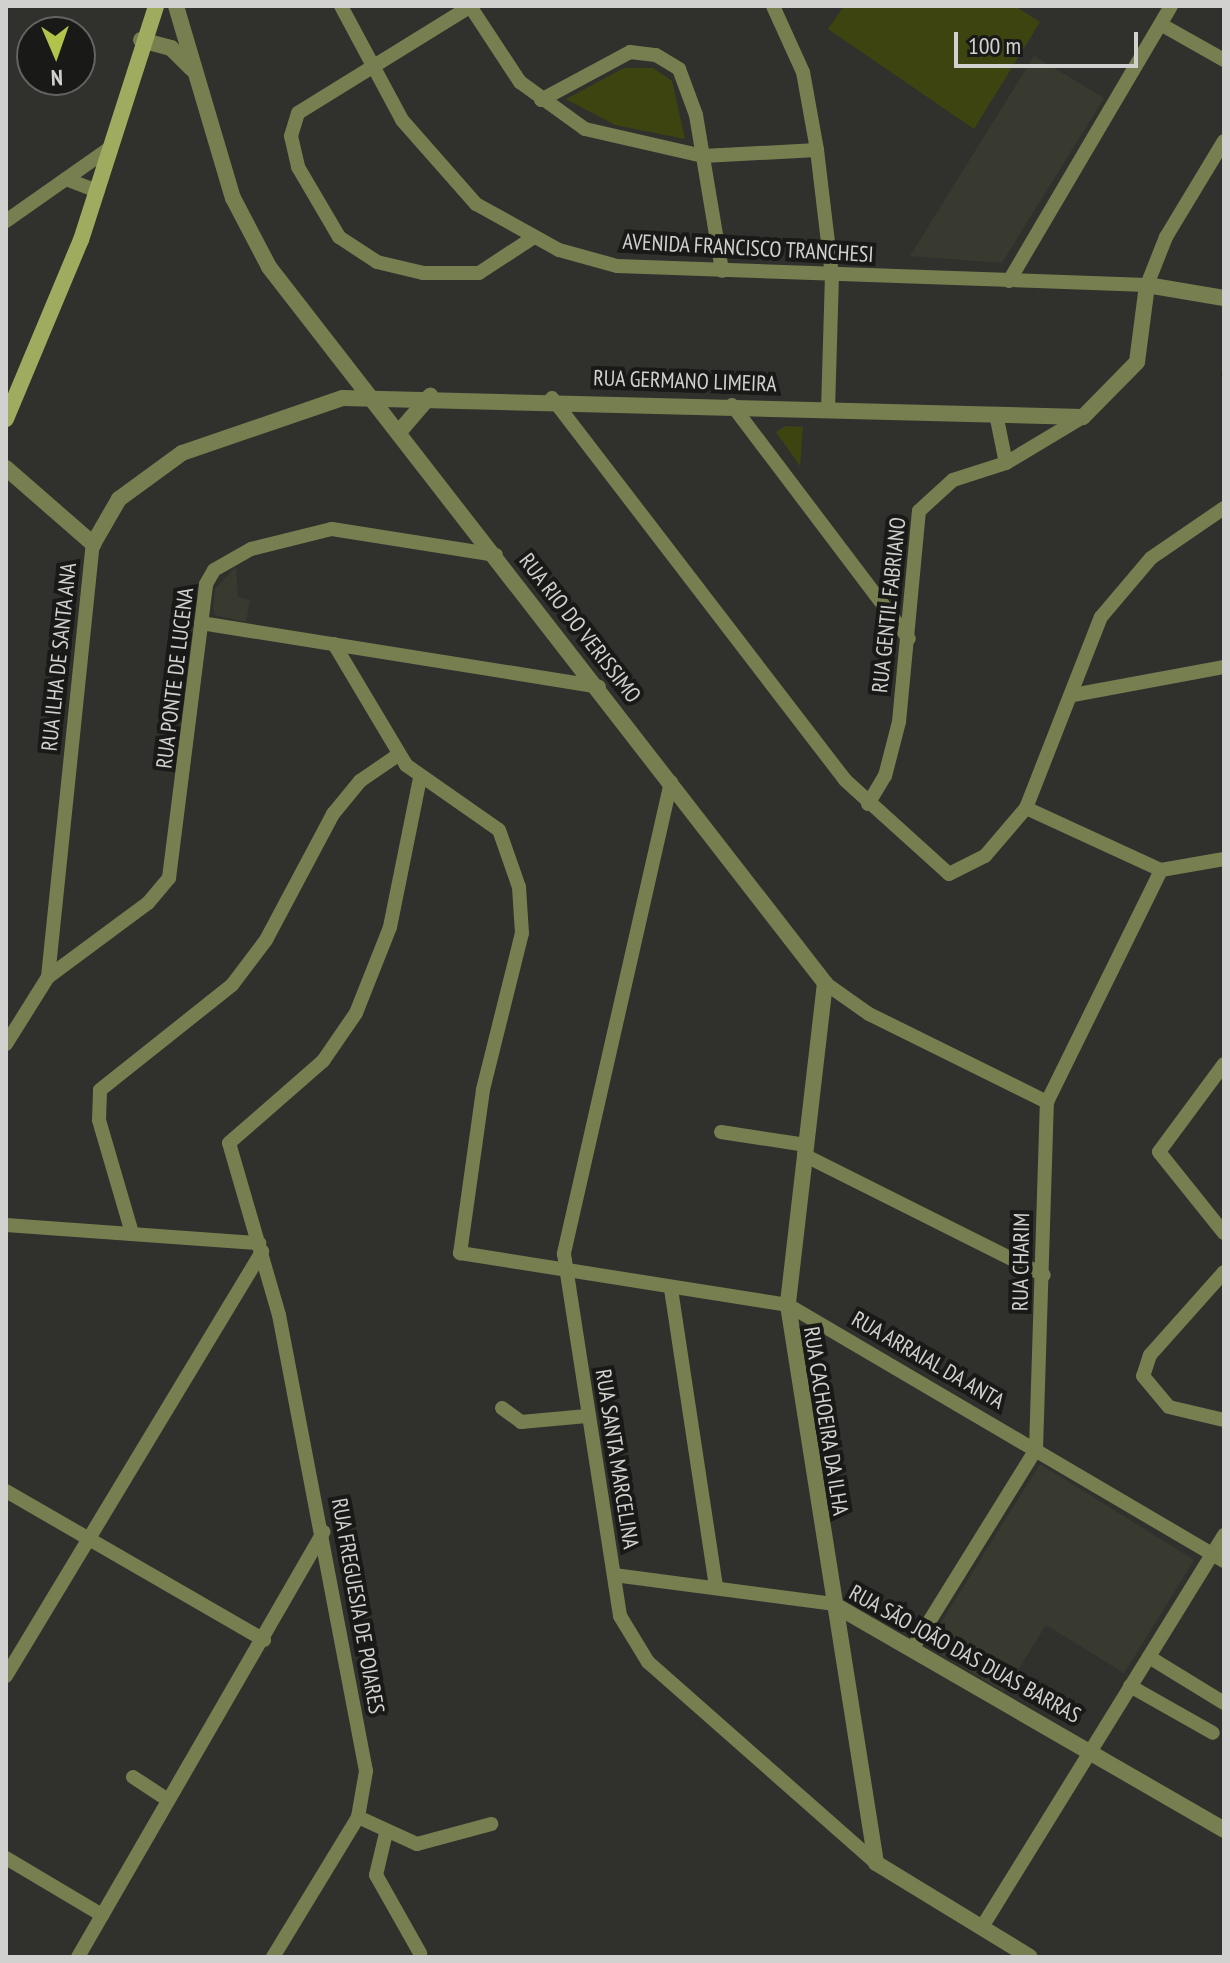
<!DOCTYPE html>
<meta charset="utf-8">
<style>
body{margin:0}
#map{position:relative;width:1230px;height:1963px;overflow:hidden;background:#30312d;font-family:"PT Sans Narrow",sans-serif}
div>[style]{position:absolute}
.built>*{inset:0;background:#383a30}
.green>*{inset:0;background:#3e4410}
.stream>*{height:4px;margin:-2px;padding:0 2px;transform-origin:2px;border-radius:2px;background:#202402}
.minor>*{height:14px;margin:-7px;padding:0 7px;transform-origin:7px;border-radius:7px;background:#777f50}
.tertiary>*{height:16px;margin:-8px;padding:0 8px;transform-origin:8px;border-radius:8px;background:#777f50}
.secondary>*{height:16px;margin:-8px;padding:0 8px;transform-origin:8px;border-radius:8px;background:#9fab5e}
span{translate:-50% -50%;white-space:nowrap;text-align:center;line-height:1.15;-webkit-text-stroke:8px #191917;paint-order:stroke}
.street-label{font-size:22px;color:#d1d2cf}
.frame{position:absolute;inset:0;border:8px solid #d1d2cf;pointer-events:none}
.north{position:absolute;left:16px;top:16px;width:80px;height:80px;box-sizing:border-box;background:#191917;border:2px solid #636361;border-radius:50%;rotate:178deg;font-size:22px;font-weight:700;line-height:32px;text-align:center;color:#d1d2cf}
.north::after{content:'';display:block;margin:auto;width:28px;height:36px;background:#b2c34c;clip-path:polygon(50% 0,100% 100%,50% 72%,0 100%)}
.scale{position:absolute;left:954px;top:32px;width:184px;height:36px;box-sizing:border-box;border:4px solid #d1d2cf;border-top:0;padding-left:10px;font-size:24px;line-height:28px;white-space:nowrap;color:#d1d2cf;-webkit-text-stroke:6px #191917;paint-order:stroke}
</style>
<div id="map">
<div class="built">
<div style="clip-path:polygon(1034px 56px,1104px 98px,1002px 263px,910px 256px)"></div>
<div style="clip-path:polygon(236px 567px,238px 597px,250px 600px,246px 622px,215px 615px,213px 608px,215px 589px)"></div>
<div style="clip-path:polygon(1040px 1464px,1194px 1560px,1124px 1673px,1046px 1625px,1004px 1692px,927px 1645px)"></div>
</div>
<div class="green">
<div style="clip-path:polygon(844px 6px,1015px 6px,1040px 22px,974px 129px,828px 29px)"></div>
<div style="clip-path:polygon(624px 68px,653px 68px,672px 81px,685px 139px,615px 125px,566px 99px)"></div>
<div style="clip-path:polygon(786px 426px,803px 427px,800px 466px,776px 432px)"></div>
</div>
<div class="stream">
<div style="left:1223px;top:374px;width:1px"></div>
</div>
<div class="minor">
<div style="left:341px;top:6px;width:129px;rotate:61.8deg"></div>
<div style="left:402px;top:120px;width:112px;rotate:48.6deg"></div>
<div style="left:476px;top:204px;width:95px;rotate:29deg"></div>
<div style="left:559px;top:250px;width:60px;rotate:15.4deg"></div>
<div style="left:617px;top:266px;width:530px;rotate:2.05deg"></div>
<div style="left:1147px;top:285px;width:52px;rotate:-68.4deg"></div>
<div style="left:1166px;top:237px;width:112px;rotate:-58.9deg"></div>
<div style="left:470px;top:6px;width:91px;rotate:56.7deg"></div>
<div style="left:520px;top:82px;width:80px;rotate:35.9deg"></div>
<div style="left:585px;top:129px;width:121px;rotate:12.9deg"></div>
<div style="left:703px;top:156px;width:114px;rotate:-3deg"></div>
<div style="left:471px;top:6px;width:203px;rotate:148.3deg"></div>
<div style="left:298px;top:113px;width:24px;rotate:107deg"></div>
<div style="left:291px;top:136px;width:32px;rotate:77deg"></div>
<div style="left:298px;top:167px;width:81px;rotate:59.6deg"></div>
<div style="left:339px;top:237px;width:45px;rotate:33.3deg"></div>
<div style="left:377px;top:262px;width:47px;rotate:13.4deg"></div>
<div style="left:423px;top:273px;width:56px"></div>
<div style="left:479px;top:273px;width:66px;rotate:-33.2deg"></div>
<div style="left:773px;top:6px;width:72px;rotate:65.6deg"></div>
<div style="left:803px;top:72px;width:79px;rotate:79.8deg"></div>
<div style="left:817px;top:150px;width:126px;rotate:83.2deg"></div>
<div style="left:832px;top:275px;width:133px;rotate:91.7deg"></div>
<div style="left:1162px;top:25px;width:71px;rotate:29.4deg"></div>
<div style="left:541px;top:100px;width:101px;rotate:-28.3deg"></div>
<div style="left:630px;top:52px;width:26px;rotate:7deg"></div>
<div style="left:656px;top:55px;width:27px;rotate:31deg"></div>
<div style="left:679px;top:69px;width:49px;rotate:69.7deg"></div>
<div style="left:696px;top:115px;width:158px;rotate:80.5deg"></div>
<div style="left:66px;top:179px;width:34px;rotate:21deg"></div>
<div style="left:6px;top:221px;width:127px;rotate:-35.1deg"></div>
<div style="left:1009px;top:281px;width:319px;rotate:-59.5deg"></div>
<div style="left:552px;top:398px;width:481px;rotate:52.5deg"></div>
<div style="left:845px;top:780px;width:140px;rotate:42.1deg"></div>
<div style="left:949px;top:874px;width:40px;rotate:-26.6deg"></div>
<div style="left:985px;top:856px;width:63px;rotate:-49.5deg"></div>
<div style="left:1026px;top:808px;width:205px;rotate:-68.6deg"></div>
<div style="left:1101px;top:617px;width:77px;rotate:-49.7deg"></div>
<div style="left:1151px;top:558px;width:88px;rotate:-34.4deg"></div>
<div style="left:732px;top:405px;width:293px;rotate:52.9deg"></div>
<div style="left:996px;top:414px;width:50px;rotate:78.5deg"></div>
<div style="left:201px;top:623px;width:403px;rotate:9.1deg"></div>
<div style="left:334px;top:644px;width:141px;rotate:59.2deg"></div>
<div style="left:406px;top:765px;width:113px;rotate:35deg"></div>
<div style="left:499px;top:830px;width:60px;rotate:70.7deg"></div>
<div style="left:519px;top:887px;width:46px;rotate:86.3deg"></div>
<div style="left:522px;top:933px;width:162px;rotate:104deg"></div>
<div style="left:483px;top:1090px;width:165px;rotate:98deg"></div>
<div style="left:460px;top:1253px;width:332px;rotate:9deg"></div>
<div style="left:788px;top:1305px;width:506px;rotate:30.42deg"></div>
<div style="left:1073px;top:695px;width:154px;rotate:-10.5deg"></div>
<div style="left:671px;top:782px;width:484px;rotate:102.8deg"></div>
<div style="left:564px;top:1254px;width:366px;rotate:81.2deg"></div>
<div style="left:620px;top:1616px;width:54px;rotate:58.7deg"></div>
<div style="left:648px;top:1662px;width:304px;rotate:41.4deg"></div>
<div style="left:868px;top:804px;width:33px;rotate:-59deg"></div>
<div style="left:885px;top:776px;width:56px;rotate:-75.5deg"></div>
<div style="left:899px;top:722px;width:212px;rotate:-84.6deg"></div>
<div style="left:919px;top:511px;width:46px;rotate:-42.4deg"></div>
<div style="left:953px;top:480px;width:56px;rotate:-17.8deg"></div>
<div style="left:1006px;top:463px;width:90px;rotate:-30.9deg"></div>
<div style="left:1026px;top:808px;width:149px;rotate:24.7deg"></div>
<div style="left:1161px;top:870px;width:64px;rotate:-9.9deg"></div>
<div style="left:48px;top:977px;width:124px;rotate:-36.5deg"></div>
<div style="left:148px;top:903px;width:33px;rotate:-50deg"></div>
<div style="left:169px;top:878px;width:296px;rotate:-82.8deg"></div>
<div style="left:206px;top:584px;width:16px;rotate:-60deg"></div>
<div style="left:214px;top:570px;width:43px;rotate:-29.6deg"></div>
<div style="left:251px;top:549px;width:83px;rotate:-13.9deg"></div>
<div style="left:332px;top:529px;width:166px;rotate:9deg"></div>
<div style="left:825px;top:983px;width:54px;rotate:35.2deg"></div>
<div style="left:869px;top:1014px;width:199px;rotate:26.3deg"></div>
<div style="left:6px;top:1044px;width:79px;rotate:-57.9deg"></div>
<div style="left:48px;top:977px;width:435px;rotate:-84.1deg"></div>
<div style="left:1224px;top:1064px;width:109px;rotate:126.5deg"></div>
<div style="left:1159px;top:1152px;width:104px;rotate:51.3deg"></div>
<div style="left:721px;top:1132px;width:86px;rotate:8.7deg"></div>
<div style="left:804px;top:1155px;width:268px;rotate:26.6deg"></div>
<div style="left:6px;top:1225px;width:254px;rotate:4.1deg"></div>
<div style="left:132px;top:1233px;width:118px;rotate:-106.3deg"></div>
<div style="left:99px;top:1120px;width:30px;rotate:-88deg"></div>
<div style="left:100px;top:1090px;width:169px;rotate:-38.5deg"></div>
<div style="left:232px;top:985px;width:56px;rotate:-52.9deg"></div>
<div style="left:266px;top:940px;width:143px;rotate:-62deg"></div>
<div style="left:333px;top:814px;width:43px;rotate:-50.7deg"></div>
<div style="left:360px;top:781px;width:46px;rotate:-34.4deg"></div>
<div style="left:1224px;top:1272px;width:111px;rotate:131.7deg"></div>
<div style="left:1150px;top:1355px;width:22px;rotate:108deg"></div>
<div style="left:1143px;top:1376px;width:40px;rotate:50deg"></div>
<div style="left:1169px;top:1407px;width:57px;rotate:13.3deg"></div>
<div style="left:671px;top:1289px;width:301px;rotate:81.4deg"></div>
<div style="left:502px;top:1408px;width:24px;rotate:36deg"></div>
<div style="left:521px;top:1422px;width:66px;rotate:-5.2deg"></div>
<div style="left:6px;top:1491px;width:298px;rotate:30deg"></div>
<div style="left:614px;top:1575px;width:221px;rotate:7.5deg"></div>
<div style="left:914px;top:1646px;width:232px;rotate:-58.2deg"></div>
<div style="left:1036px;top:1449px;width:347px;rotate:-88.2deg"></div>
<div style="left:1047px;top:1102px;width:258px;rotate:-63.8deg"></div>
<div style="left:1149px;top:1657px;width:88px;rotate:31.5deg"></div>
<div style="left:6px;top:1676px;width:496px;rotate:-58.9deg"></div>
<div style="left:1130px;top:1686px;width:95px;rotate:29.5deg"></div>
<div style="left:133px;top:1777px;width:42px;rotate:33.3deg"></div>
<div style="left:358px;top:1817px;width:65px;rotate:24.6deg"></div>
<div style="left:417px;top:1844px;width:77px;rotate:-15.1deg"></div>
<div style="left:386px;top:1833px;width:43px;rotate:103.4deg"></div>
<div style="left:376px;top:1875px;width:90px;rotate:60.6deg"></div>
<div style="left:6px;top:1858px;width:112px;rotate:30.7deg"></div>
<div style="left:982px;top:1927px;width:461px;rotate:-58.3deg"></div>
<div style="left:78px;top:1957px;width:491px;rotate:-60deg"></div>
<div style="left:273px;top:1957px;width:164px;rotate:-58.7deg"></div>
<div style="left:358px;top:1817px;width:47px;rotate:-80.1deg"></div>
<div style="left:366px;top:1771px;width:464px;rotate:-100.8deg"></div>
<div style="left:279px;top:1315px;width:179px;rotate:-106.2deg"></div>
<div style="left:229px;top:1143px;width:125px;rotate:-41.1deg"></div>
<div style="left:323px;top:1061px;width:58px;rotate:-55.5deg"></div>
<div style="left:356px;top:1013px;width:92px;rotate:-68.4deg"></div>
<div style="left:390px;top:927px;width:152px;rotate:-78.6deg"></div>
</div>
<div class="tertiary">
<div style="left:176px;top:6px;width:200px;rotate:73.5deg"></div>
<div style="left:233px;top:198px;width:78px;rotate:62.4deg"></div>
<div style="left:269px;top:267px;width:907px;rotate:52.17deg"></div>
<div style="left:825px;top:983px;width:324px;rotate:96.6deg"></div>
<div style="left:788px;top:1305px;width:565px;rotate:81.04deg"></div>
<div style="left:876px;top:1863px;width:180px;rotate:31.4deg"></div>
<div style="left:141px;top:40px;width:31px;rotate:15deg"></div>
<div style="left:171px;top:48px;width:30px;rotate:45deg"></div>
<div style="left:399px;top:432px;width:48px;rotate:-49.3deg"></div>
<div style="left:6px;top:468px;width:116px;rotate:41.1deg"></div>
<div style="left:93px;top:544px;width:52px;rotate:-60deg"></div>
<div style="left:119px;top:499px;width:78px;rotate:-36.1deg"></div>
<div style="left:182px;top:453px;width:170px;rotate:-18.9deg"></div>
<div style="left:343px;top:398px;width:740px;rotate:1.47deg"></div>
<div style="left:1083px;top:417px;width:77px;rotate:-45.5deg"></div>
<div style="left:1137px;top:362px;width:78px;rotate:-82.6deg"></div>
<div style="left:1147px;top:285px;width:78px;rotate:9.6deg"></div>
<div style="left:833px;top:1604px;width:452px;rotate:30deg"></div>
</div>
<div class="secondary">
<div style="left:6px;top:419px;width:194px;rotate:-67.3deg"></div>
<div style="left:81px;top:240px;width:246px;rotate:-72.2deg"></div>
</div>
<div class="street-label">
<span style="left:748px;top:248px;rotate:3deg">AVENIDA FRANCISCO TRANCHESI</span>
<span style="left:685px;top:381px;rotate:2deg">RUA GERMANO LIMEIRA</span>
<span style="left:889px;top:605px;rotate:-84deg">RUA GENTIL FABRIANO</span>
<span style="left:580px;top:628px;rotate:52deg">RUA RIO DO VERISSIMO</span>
<span style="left:59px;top:657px;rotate:-84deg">RUA ILHA DE SANTA ANA</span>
<span style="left:175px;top:678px;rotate:-83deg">RUA PONTE DE LUCENA</span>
<span style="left:1021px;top:1262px;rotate:-89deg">RUA CHARIM</span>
<span style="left:928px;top:1360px;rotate:30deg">RUA ARRAIAL DA ANTA</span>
<span style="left:826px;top:1421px;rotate:81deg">RUA CACHOEIRA DA ILHA</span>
<span style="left:617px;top:1459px;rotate:81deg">RUA SANTA MARCELINA</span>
<span style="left:358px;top:1606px;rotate:80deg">RUA FREGUESIA DE POIARES</span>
<span style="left:965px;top:1654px;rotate:29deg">RUA SÃO JOÃO DAS DUAS BARRAS</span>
</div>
<div class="frame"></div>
<div class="north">N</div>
<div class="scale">100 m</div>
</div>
